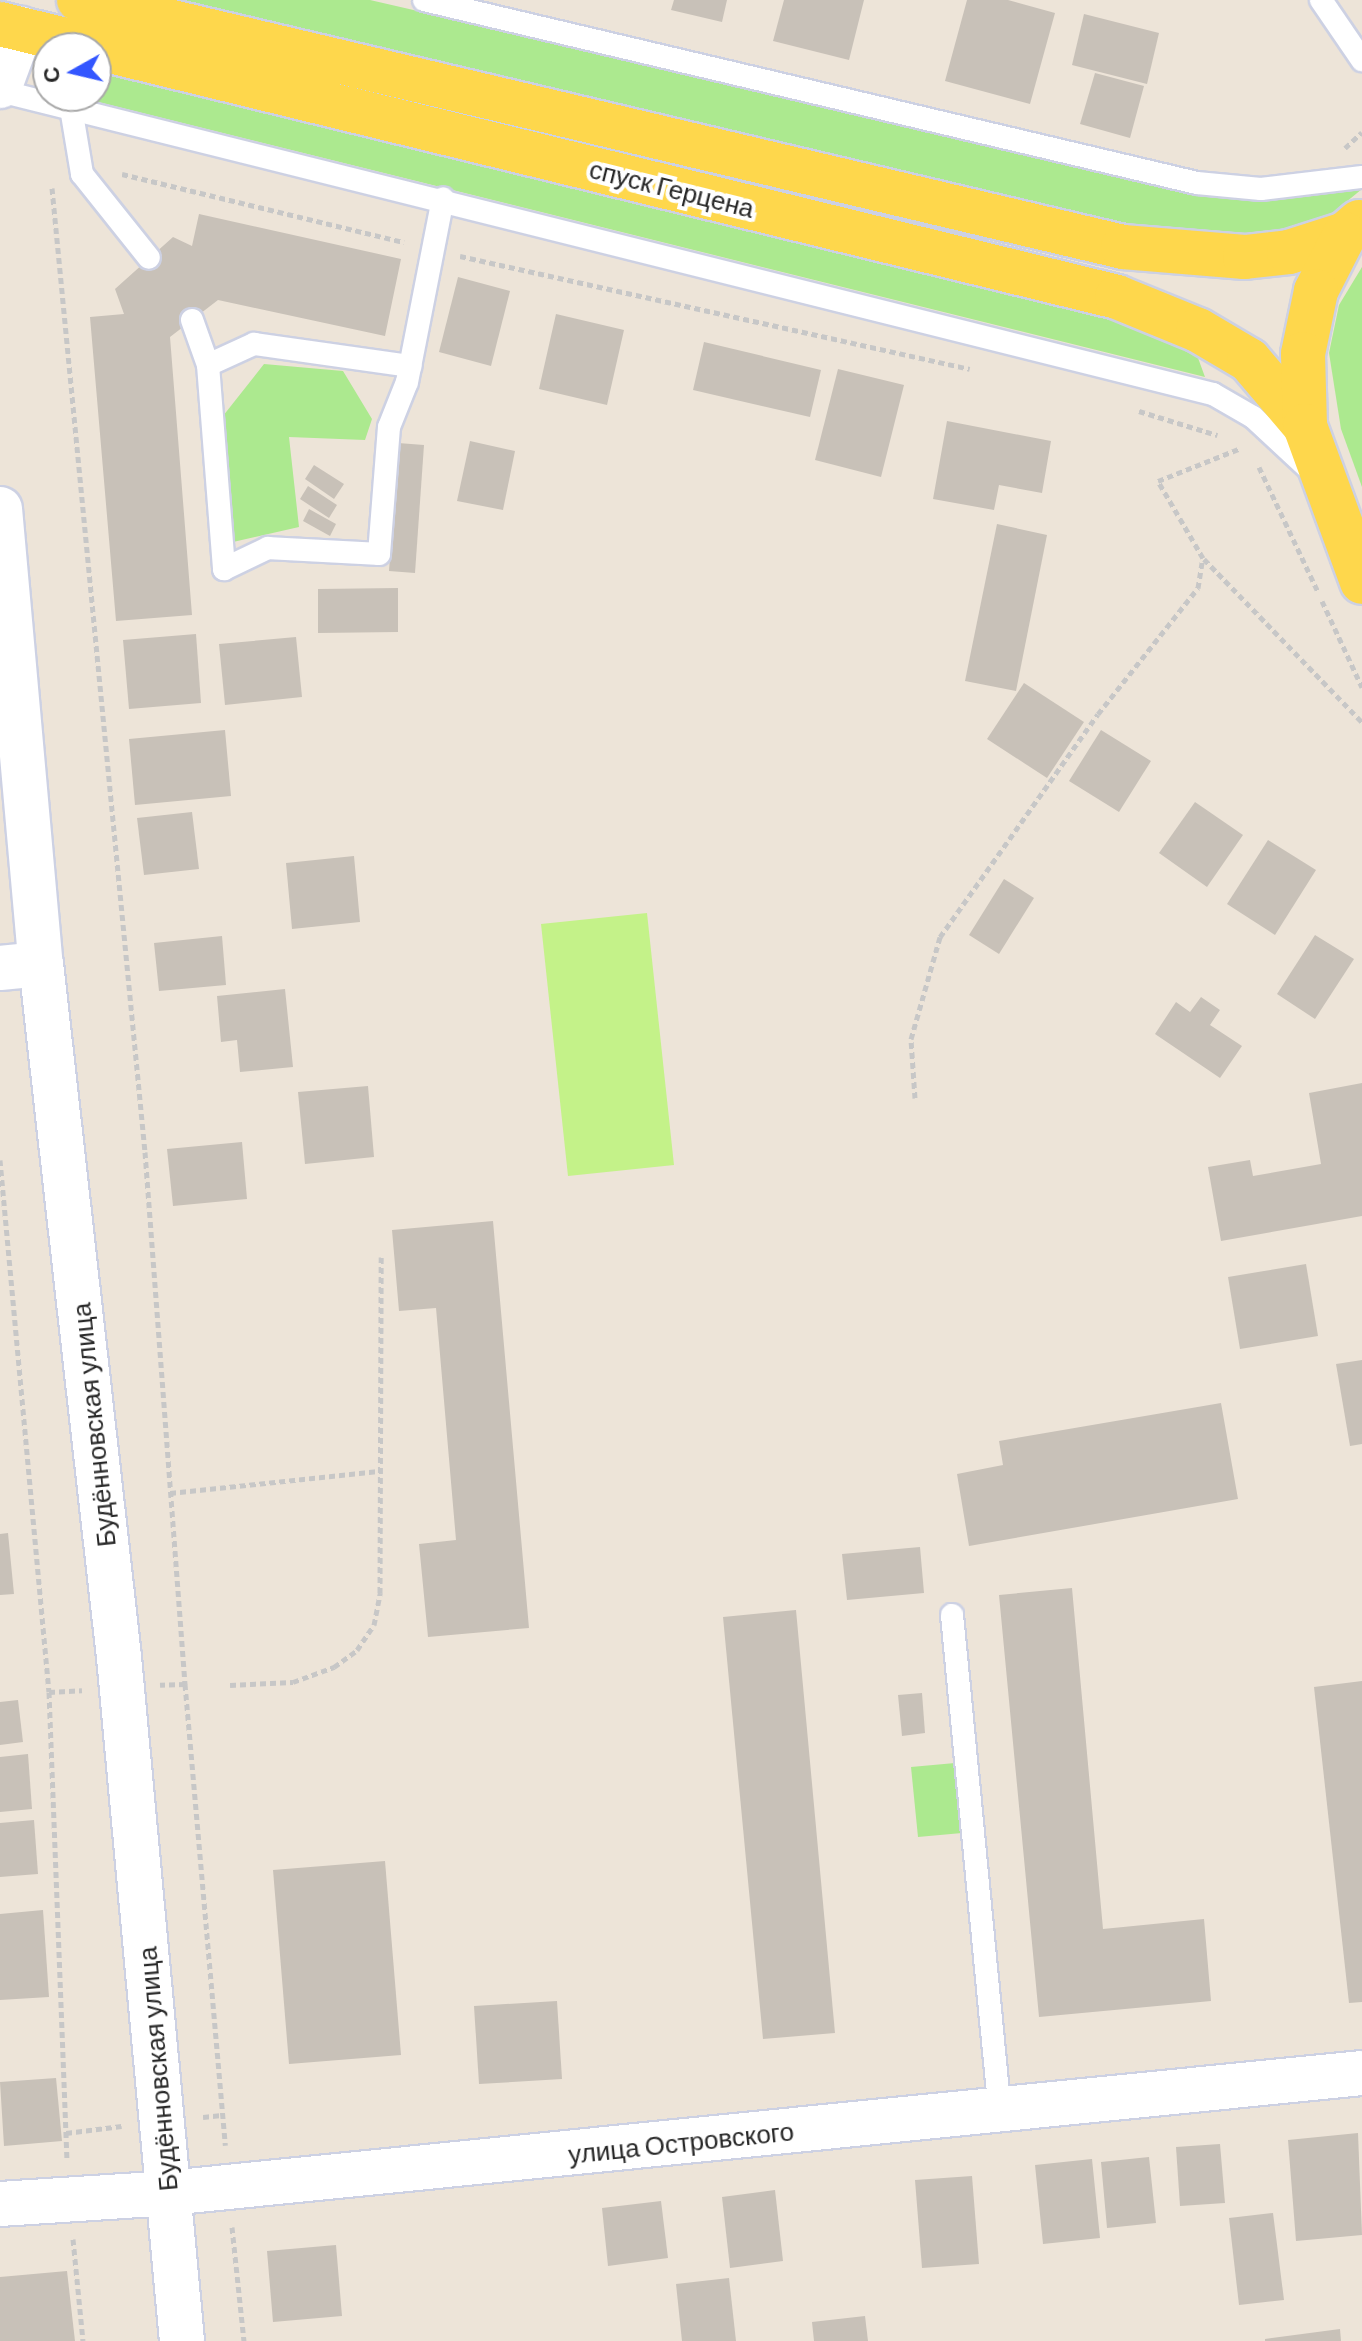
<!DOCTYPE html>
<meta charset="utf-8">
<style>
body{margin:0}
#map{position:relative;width:1362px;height:2341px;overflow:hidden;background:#ede4d8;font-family:Barlow,sans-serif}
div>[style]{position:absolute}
.green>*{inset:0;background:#ace98f}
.pitch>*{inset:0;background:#c4f289}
.building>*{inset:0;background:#c8c1b8}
.path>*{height:5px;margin-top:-2.5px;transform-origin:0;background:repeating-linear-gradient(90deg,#c7c7c7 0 6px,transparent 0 10px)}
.roads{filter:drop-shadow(2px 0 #cdd1e3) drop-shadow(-2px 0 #cdd1e3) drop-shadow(0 2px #cdd1e3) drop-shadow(0 -2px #cdd1e3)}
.lane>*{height:22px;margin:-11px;padding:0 11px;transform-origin:11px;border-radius:11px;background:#fff}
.street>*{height:44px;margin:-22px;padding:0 22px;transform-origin:22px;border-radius:22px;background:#fff}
.secondary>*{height:44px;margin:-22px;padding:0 22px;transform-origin:22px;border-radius:22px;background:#fff}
.primary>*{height:44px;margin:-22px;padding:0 22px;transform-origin:22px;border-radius:22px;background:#fed74c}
span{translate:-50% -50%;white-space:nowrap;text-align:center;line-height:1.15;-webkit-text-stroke:8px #fff;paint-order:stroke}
.street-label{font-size:26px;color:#282828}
.north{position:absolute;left:32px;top:32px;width:80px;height:80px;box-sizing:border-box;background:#fff;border:2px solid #a9a9a9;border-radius:50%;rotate:262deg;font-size:22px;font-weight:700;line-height:32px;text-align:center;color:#282828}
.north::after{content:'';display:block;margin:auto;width:28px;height:36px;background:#3356ff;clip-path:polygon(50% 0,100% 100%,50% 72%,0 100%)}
</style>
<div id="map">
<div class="green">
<div style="clip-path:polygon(166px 0,370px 0,1214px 194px,1267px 200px,1362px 189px,1318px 225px,1230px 239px,1120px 230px)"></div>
<div style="clip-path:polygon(96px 66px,1112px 310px,1194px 347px,1205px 377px,90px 100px,96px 96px)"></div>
<div style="clip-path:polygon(1362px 267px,1362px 487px,1341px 429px,1329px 353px,1339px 305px)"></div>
<div style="clip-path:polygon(264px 364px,343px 371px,372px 419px,365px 440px,289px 437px,299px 527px,233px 542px,219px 421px)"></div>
<div style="clip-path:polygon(955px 1763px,962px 1833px,918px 1837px,911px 1767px)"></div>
</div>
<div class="pitch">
<div style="clip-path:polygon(647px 913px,674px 1165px,568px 1176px,541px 924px)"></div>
</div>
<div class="building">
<div style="clip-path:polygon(674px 0,727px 0,722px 22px,671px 10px)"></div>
<div style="clip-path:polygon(784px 0,864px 0,849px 60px,773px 41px)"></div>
<div style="clip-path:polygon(967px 0,1008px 0,1055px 13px,1030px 104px,945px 81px)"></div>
<div style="clip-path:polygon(1084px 14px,1159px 33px,1147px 84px,1072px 65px)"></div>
<div style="clip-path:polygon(1095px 73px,1144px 86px,1130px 138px,1080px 124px)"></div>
<div style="clip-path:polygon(199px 214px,401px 259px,385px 336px,218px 300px,170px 337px,192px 615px,116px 621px,90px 317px,124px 314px,115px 289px,173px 237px,192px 246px)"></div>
<div style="clip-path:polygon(458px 277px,510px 291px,491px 366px,439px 352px)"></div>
<div style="clip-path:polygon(556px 314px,624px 330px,607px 405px,539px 389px)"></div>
<div style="clip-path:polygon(704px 342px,821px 370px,810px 417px,693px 390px)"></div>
<div style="clip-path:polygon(838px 369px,904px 385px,881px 477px,815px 460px)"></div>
<div style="clip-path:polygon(947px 421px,1051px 441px,1042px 493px,999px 485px,994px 510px,933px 499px)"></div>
<div style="clip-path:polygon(470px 441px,515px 451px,503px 510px,457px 501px)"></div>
<div style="clip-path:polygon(398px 443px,424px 445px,415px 573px,389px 571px)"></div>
<div style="clip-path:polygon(314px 465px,344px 484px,334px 499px,305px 479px)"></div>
<div style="clip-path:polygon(308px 486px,337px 505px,329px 518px,300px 499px)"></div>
<div style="clip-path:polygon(309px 509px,336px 524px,330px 536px,303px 521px)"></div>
<div style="clip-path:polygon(997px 524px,1047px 535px,1016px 691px,965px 681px)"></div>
<div style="clip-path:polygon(398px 588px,398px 632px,318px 633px,318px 589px)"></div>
<div style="clip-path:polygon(196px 634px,201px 703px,129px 709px,123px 640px)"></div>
<div style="clip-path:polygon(296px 637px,302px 697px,225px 705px,219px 644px)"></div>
<div style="clip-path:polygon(1024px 683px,1084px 722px,1047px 778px,987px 739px)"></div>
<div style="clip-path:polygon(225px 730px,231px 796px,135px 805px,129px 739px)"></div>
<div style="clip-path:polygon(1101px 730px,1151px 761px,1119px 812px,1069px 781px)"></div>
<div style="clip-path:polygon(1195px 802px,1243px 835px,1207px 887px,1159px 853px)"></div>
<div style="clip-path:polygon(192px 812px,199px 869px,144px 875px,137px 818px)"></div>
<div style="clip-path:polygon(1268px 840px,1316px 870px,1275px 935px,1227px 904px)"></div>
<div style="clip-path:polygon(354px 856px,360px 922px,292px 929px,286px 863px)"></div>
<div style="clip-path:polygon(1004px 879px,1034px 898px,999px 954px,969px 935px)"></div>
<div style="clip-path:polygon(1315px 935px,1354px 959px,1315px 1019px,1277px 994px)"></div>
<div style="clip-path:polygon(222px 936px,226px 985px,159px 991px,154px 943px)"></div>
<div style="clip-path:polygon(285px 989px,293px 1067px,240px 1072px,237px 1040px,221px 1042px,217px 996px)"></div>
<div style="clip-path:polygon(1201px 997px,1220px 1010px,1210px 1025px,1242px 1046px,1220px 1078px,1155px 1034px,1176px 1002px,1190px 1012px)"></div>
<div style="clip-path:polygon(1362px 1083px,1362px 1216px,1221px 1241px,1208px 1167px,1250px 1160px,1253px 1176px,1321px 1164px,1309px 1093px)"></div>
<div style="clip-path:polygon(368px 1086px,374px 1157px,305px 1164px,298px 1092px)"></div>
<div style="clip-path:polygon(242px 1142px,247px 1199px,173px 1206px,167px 1149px)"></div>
<div style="clip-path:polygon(493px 1221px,529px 1628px,428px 1637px,419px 1544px,456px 1540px,436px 1308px,399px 1311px,392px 1230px)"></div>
<div style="clip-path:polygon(1306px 1264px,1318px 1336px,1240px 1349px,1228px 1277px)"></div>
<div style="clip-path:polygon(1362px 1360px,1362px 1444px,1350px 1446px,1336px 1364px)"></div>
<div style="clip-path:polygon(1221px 1403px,1238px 1499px,969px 1546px,957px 1474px,1003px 1465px,999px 1441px)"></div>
<div style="clip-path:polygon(8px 1533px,14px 1594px,0 1595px,0 1534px)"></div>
<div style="clip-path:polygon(920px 1547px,924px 1593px,847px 1600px,842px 1554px)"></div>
<div style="clip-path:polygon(1072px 1588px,1103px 1929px,1204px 1919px,1211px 2001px,1039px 2017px,999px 1595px)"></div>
<div style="clip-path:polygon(796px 1610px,835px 2033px,763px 2039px,723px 1617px)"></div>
<div style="clip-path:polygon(1362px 1681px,1362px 2002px,1349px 2003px,1314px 1687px)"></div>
<div style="clip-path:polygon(922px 1693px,925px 1733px,902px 1736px,898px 1695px)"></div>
<div style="clip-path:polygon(18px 1700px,23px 1742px,0 1745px,0 1702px)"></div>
<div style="clip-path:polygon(28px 1754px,32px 1809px,0 1812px,0 1757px)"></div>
<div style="clip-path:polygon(34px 1820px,38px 1874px,0 1877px,0 1823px)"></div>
<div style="clip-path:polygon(385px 1861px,401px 2055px,289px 2064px,273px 1870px)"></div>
<div style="clip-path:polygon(43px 1910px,49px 1997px,0 2000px,0 1914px)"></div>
<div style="clip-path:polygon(557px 2001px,562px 2079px,479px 2084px,474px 2006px)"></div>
<div style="clip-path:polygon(56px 2078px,62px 2141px,4px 2146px,0 2082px)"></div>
<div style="clip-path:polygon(1358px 2133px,1362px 2235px,1296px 2241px,1288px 2140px)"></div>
<div style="clip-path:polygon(1220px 2144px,1225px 2203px,1180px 2206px,1176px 2147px)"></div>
<div style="clip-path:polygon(1149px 2157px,1156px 2223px,1107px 2228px,1101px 2162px)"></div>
<div style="clip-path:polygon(1092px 2159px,1100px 2238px,1043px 2244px,1035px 2165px)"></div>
<div style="clip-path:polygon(972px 2176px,979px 2264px,922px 2268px,915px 2180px)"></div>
<div style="clip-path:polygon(775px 2190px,783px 2261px,730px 2268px,722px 2197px)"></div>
<div style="clip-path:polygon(661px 2201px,668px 2258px,608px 2266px,602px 2208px)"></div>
<div style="clip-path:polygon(1273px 2213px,1284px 2300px,1239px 2305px,1229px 2218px)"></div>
<div style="clip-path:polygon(336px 2245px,342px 2316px,273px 2322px,267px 2251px)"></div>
<div style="clip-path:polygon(67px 2271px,75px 2341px,0 2341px,0 2277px)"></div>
<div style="clip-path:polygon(729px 2278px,736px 2341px,682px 2341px,676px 2284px)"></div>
<div style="clip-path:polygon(865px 2316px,868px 2341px,814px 2341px,812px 2322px)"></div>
<div style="clip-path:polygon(1340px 2329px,1341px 2341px,1265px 2341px,1265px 2339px)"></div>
</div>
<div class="path">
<div style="left:1345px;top:148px;width:23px;rotate:-43deg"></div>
<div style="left:122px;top:174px;width:290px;rotate:13.6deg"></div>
<div style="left:52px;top:188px;width:968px;rotate:84.49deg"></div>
<div style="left:145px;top:1152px;width:534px;rotate:85.7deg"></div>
<div style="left:185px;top:1684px;width:25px;rotate:178deg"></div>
<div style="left:460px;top:256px;width:522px;rotate:12.49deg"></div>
<div style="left:1139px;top:411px;width:82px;rotate:17.1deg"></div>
<div style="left:1259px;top:467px;width:138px;rotate:64.7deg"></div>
<div style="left:1204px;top:559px;width:227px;rotate:45.9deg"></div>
<div style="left:1322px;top:601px;width:95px;rotate:65.1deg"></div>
<div style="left:915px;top:1098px;width:59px;rotate:-93.9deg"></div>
<div style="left:911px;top:1039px;width:106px;rotate:-74.1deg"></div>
<div style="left:940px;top:937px;width:273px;rotate:-54.7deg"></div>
<div style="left:1098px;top:714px;width:161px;rotate:-51.6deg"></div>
<div style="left:1198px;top:588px;width:30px;rotate:-81deg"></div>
<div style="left:1203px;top:558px;width:89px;rotate:-120.3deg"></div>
<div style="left:1158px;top:481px;width:89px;rotate:-21.7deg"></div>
<div style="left:0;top:1160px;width:534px;rotate:84.74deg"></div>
<div style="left:49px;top:1692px;width:33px;rotate:-3deg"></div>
<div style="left:170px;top:1493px;width:212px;rotate:-6deg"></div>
<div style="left:185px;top:1684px;width:463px;rotate:85deg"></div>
<div style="left:230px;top:1685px;width:63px;rotate:-2.7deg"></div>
<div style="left:293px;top:1682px;width:44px;rotate:-20.1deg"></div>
<div style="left:334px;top:1667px;width:29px;rotate:-36deg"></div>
<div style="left:357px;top:1650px;width:30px;rotate:-56deg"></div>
<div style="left:374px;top:1625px;width:33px;rotate:-79deg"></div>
<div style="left:380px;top:1593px;width:336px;rotate:-89.8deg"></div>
<div style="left:49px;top:1692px;width:469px;rotate:87.8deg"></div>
<div style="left:203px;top:2117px;width:19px;rotate:-6deg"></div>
<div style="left:66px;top:2133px;width:56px;rotate:-7.1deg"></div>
<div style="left:232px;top:2227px;width:115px;rotate:84deg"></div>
<div style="left:73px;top:2239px;width:102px;rotate:84.4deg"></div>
</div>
<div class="roads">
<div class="lane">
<div style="left:424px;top:0;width:794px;rotate:13.32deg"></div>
<div style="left:1197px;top:183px;width:64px;rotate:5.4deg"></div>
<div style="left:1261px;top:189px;width:102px;rotate:-6.8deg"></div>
<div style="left:1321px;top:0;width:73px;rotate:55.7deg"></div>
<div style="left:0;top:91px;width:1250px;rotate:14.03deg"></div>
<div style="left:1213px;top:394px;width:46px;rotate:29.9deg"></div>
<div style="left:1253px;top:417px;width:76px;rotate:42.9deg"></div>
<div style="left:71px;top:108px;width:67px;rotate:80.5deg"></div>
<div style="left:82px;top:174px;width:107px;rotate:51.4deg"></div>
<div style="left:192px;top:320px;width:48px;rotate:70.4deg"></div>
<div style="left:208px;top:365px;width:205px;rotate:85.5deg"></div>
<div style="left:224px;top:569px;width:49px;rotate:-25.5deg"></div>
<div style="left:268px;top:548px;width:111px;rotate:3.1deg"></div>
<div style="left:379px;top:554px;width:127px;rotate:-85.5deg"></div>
<div style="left:389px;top:427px;width:48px;rotate:-68.2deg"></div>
<div style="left:407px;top:382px;width:187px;rotate:-78.9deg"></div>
<div style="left:208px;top:365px;width:51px;rotate:-24.5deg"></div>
<div style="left:254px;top:344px;width:158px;rotate:8deg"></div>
<div style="left:952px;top:1615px;width:497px;rotate:84.5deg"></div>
</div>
<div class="street">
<div style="left:0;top:968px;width:41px;rotate:-5.6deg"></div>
<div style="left:0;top:2204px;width:168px;rotate:-3.7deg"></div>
<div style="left:168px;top:2193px;width:1200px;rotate:-5.74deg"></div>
</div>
<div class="secondary">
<div style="left:0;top:86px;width:61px;rotate:-69.8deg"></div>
<div style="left:0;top:509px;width:457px;rotate:84.9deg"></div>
<div style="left:41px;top:964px;width:697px;rotate:83.58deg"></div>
<div style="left:119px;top:1657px;width:687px;rotate:84.74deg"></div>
</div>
<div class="primary">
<div style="left:79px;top:0;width:1073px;rotate:13.31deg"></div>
<div style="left:1123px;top:247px;width:122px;rotate:4.7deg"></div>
<div style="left:1245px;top:257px;width:44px;rotate:-6.5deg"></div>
<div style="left:1289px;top:252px;width:59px;rotate:-17.8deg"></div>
<div style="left:0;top:24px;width:1150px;rotate:13.73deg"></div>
<div style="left:1117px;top:297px;width:87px;rotate:22.2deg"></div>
<div style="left:1198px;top:330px;width:59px;rotate:30.5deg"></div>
<div style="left:1249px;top:360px;width:87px;rotate:49.7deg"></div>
<div style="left:1359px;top:222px;width:18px;rotate:139deg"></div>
<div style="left:1345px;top:234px;width:64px;rotate:117deg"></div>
<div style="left:1316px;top:291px;width:64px;rotate:101.7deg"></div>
<div style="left:1303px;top:354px;width:72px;rotate:88.4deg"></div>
<div style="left:1305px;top:426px;width:166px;rotate:69.9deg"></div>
</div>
</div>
<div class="street-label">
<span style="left:672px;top:188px;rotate:14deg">спуск Герцена</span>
<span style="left:93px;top:1425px;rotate:-96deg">Будённовская улица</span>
<span style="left:157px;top:2069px;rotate:-95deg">Будённовская улица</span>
<span style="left:681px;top:2142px;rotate:-6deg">улица Островского</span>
</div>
<div class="north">С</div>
</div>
